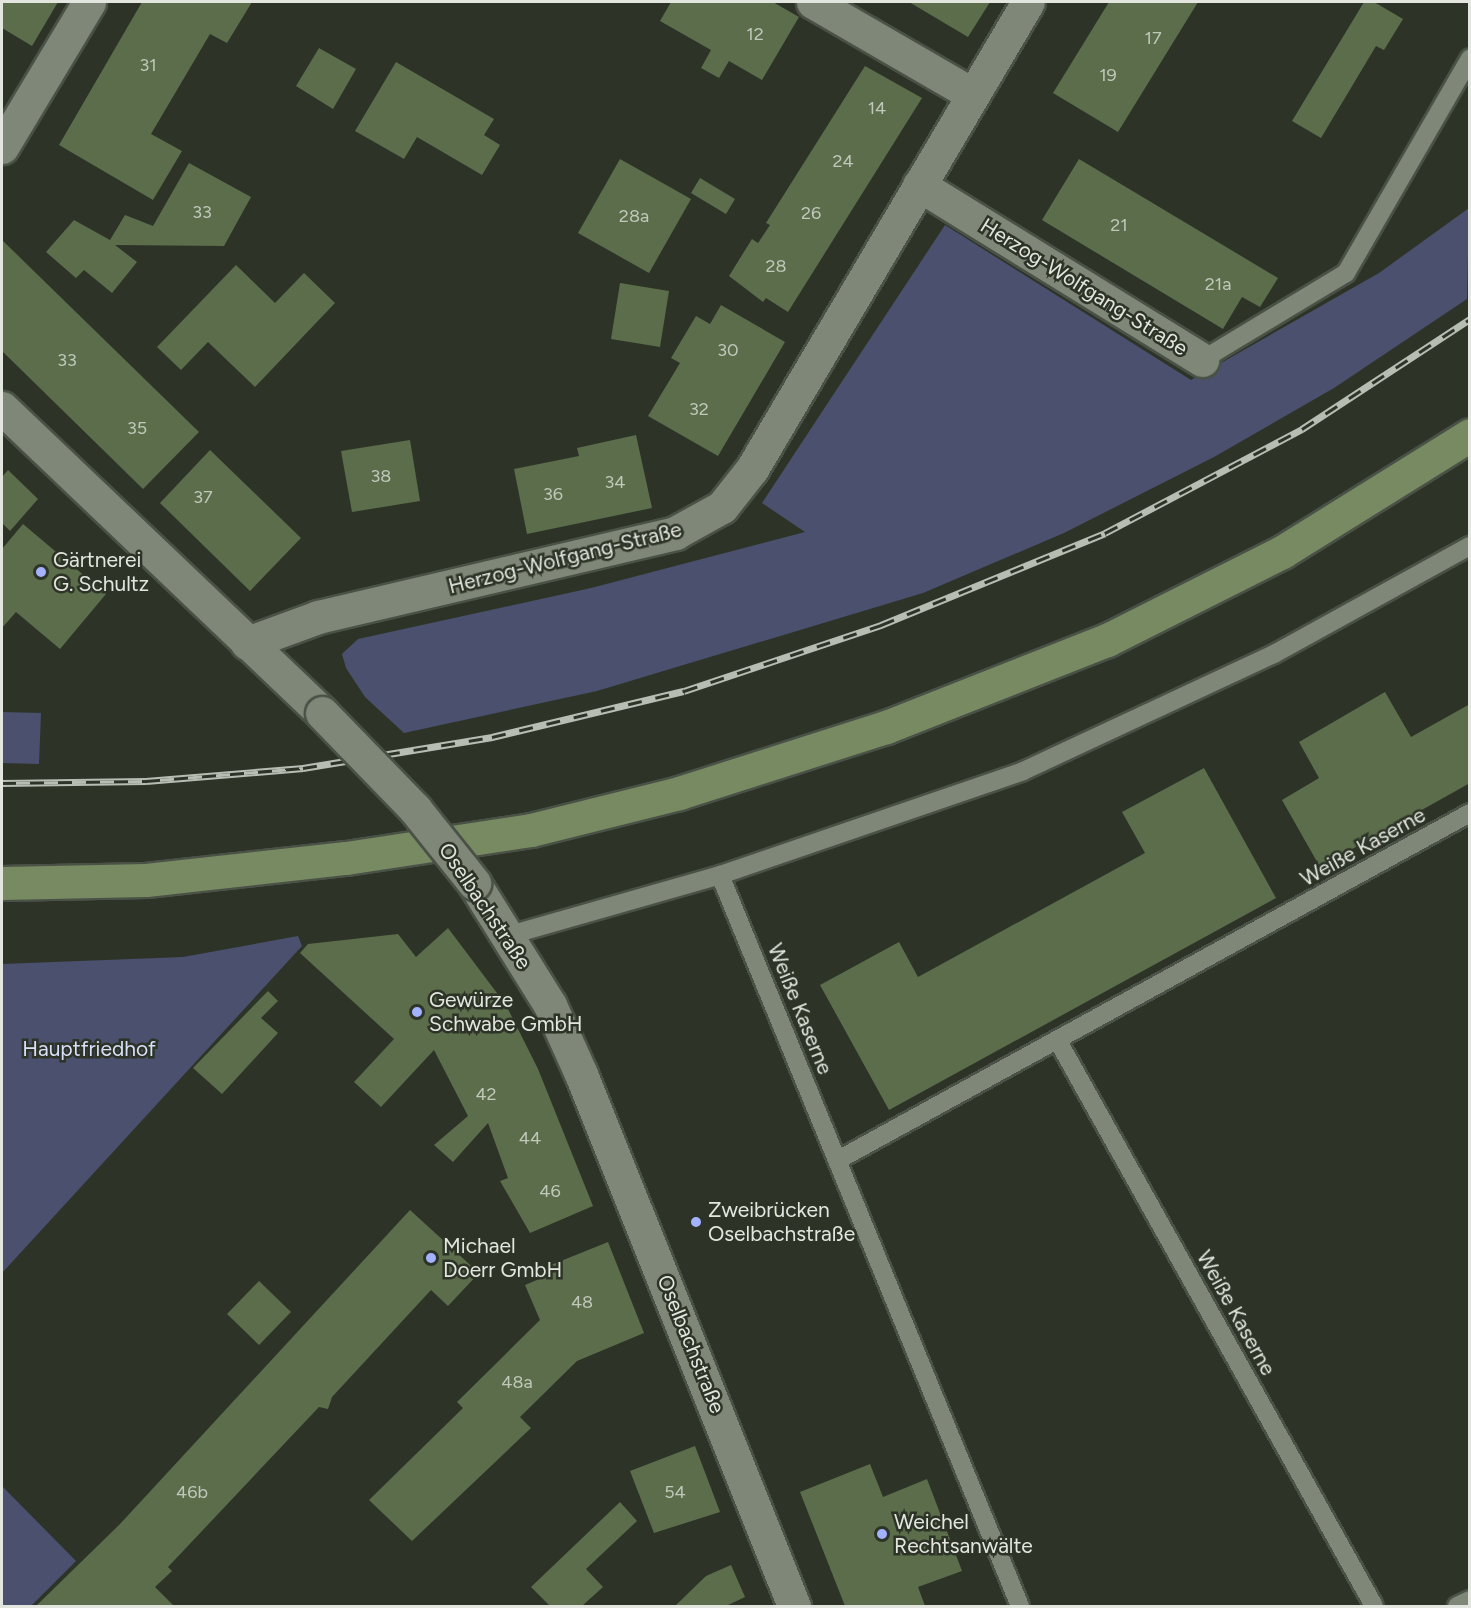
<!DOCTYPE html>
<meta charset="utf-8">
<style>
body{margin:0}
#map{position:relative;width:1471px;height:1608px;overflow:hidden;background:#2d3427;font-family:Figtree,sans-serif}
div>[style]{position:absolute}
.green>*{inset:0;background:#4a506d}
.building>*{inset:0;background:#5b6d4b}
.roads{filter:drop-shadow(2px 0 #4a5146) drop-shadow(-2px 0 #4a5146) drop-shadow(0 2px #4a5146) drop-shadow(0 -2px #4a5146)}
.service>*{height:18px;margin:-9px;padding:0 9px;transform-origin:9px;border-radius:9px;background:#7f8778}
.minor>*{height:33px;margin:-16.5px;padding:0 16.5px;transform-origin:16.5px;border-radius:16.5px;background:#7f8778}
.tertiary>*{height:33px;margin:-16.5px;padding:0 16.5px;transform-origin:16.5px;border-radius:16.5px;background:#7f8778}
.secondary>*{height:33px;margin:-16.5px;padding:0 16.5px;transform-origin:16.5px;border-radius:16.5px;background:#778a62}
.rail>*{height:7px;margin-top:-3.5px;transform-origin:0;background:repeating-linear-gradient(90deg,#2d3427 0 14px,#b8bdb4 0 28px);box-sizing:border-box;border-block:2px solid #b8bdb4}
.bridges{filter:drop-shadow(2px 0 #4a5146) drop-shadow(-2px 0 #4a5146) drop-shadow(0 2px #4a5146) drop-shadow(0 -2px #4a5146)}
.tertiary-bridge>*{height:33px;margin:-16.5px;padding:0 16.5px;transform-origin:16.5px;border-radius:16.5px;background:#7f8778}
.dots>*{width:16px;height:16px;translate:-50% -50%;box-sizing:border-box;border:3px solid #2d3427;border-radius:50%}
span{translate:-50% -50%;white-space:nowrap;text-align:center;line-height:1.15;-webkit-text-stroke:5px #2d3427;paint-order:stroke}
.number-label{font-size:18px;color:#c0c8b9}
.number-label span{-webkit-text-stroke-width:0}
.street-label{font-size:21px;color:#e2e6de}
.poi-label{font-size:21px;color:#e2e6de}
.left{translate:0 -50%;text-align:left}
.park-label{font-size:21px;color:#d9dff8}
.frame{position:absolute;inset:0;border:3px solid #e2e6de;pointer-events:none}
</style>
<div id="map">
<div class="green">
<div style="clip-path:polygon(1469px 208px,1467px 299px,1334px 388px,1214px 457px,1064px 533px,923px 593px,597px 691px,404px 733px,365px 697px,346px 668px,342px 654px,358px 639px,591px 588px,805px 532px,762px 503px,945px 225px,1191px 380px,1379px 273px)"></div>
<div style="clip-path:polygon(2px 712px,41px 713px,39px 764px,2px 763px)"></div>
<div style="clip-path:polygon(298px 936px,302px 946px,2px 1273px,2px 964px,183px 957px)"></div>
<div style="clip-path:polygon(2px 1486px,76px 1561px,31px 1606px,2px 1606px)"></div>
</div>
<div class="building">
<div style="clip-path:polygon(2px 2px,58px 2px,32px 46px,2px 28px)"></div>
<div style="clip-path:polygon(142px 2px,252px 2px,227px 43px,210px 34px,151px 134px,182px 151px,153px 200px,59px 145px)"></div>
<div style="clip-path:polygon(671px 2px,773px 2px,799px 17px,762px 80px,729px 61px,719px 78px,701px 68px,711px 50px,660px 21px)"></div>
<div style="clip-path:polygon(909px 2px,990px 2px,968px 37px)"></div>
<div style="clip-path:polygon(1109px 2px,1198px 2px,1118px 132px,1053px 93px)"></div>
<div style="clip-path:polygon(1364px 2px,1374px 2px,1403px 19px,1384px 50px,1376px 46px,1321px 138px,1292px 121px)"></div>
<div style="clip-path:polygon(319px 48px,356px 69px,333px 109px,296px 86px)"></div>
<div style="clip-path:polygon(396px 62px,494px 119px,484px 135px,500px 145px,482px 175px,417px 137px,404px 159px,355px 131px)"></div>
<div style="clip-path:polygon(865px 66px,922px 98px,788px 312px,766px 298px,763px 302px,729px 276px,752px 239px,758px 243px,770px 225px,766px 223px)"></div>
<div style="clip-path:polygon(620px 159px,691px 199px,649px 273px,578px 233px)"></div>
<div style="clip-path:polygon(1079px 159px,1278px 278px,1260px 307px,1242px 297px,1223px 329px,1042px 220px)"></div>
<div style="clip-path:polygon(189px 163px,251px 197px,224px 246px,115px 245px,137px 262px,112px 293px,84px 270px,76px 278px,46px 252px,74px 220px,110px 240px,125px 215px,153px 226px)"></div>
<div style="clip-path:polygon(700px 178px,735px 199px,726px 214px,691px 193px)"></div>
<div style="clip-path:polygon(2px 240px,199px 432px,143px 489px,2px 351px)"></div>
<div style="clip-path:polygon(236px 265px,275px 303px,304px 273px,335px 303px,255px 387px,208px 342px,181px 370px,157px 347px)"></div>
<div style="clip-path:polygon(620px 283px,669px 291px,660px 347px,611px 339px)"></div>
<div style="clip-path:polygon(721px 305px,785px 342px,718px 456px,648px 416px,680px 363px,671px 358px,696px 316px,710px 324px)"></div>
<div style="clip-path:polygon(636px 435px,652px 508px,527px 534px,514px 469px,579px 456px,577px 448px)"></div>
<div style="clip-path:polygon(410px 440px,420px 501px,352px 512px,341px 451px)"></div>
<div style="clip-path:polygon(210px 450px,301px 538px,250px 591px,160px 503px)"></div>
<div style="clip-path:polygon(8px 470px,38px 499px,10px 531px,2px 523px,2px 477px)"></div>
<div style="clip-path:polygon(23px 524px,106px 594px,60px 649px,16px 612px,2px 628px,2px 549px)"></div>
<div style="clip-path:polygon(1385px 692px,1411px 737px,1470px 704px,1470px 783px,1320px 867px,1282px 800px,1319px 778px,1299px 742px)"></div>
<div style="clip-path:polygon(1204px 768px,1276px 898px,889px 1110px,820px 985px,899px 942px,918px 977px,1145px 853px,1122px 812px)"></div>
<div style="clip-path:polygon(448px 928px,506px 1005px,538px 1069px,593px 1206px,530px 1233px,500px 1181px,508px 1178px,488px 1123px,453px 1162px,434px 1145px,468px 1116px,434px 1050px,381px 1107px,354px 1082px,394px 1039px,300px 953px,308px 944px,398px 934px,416px 957px)"></div>
<div style="clip-path:polygon(268px 991px,278px 1001px,261px 1018px,278px 1033px,222px 1094px,193px 1068px)"></div>
<div style="clip-path:polygon(410px 1210px,479px 1273px,448px 1306px,431px 1290px,332px 1397px,328px 1409px,319px 1407px,168px 1567px,172px 1571px,155px 1587px,174px 1606px,36px 1606px,120px 1524px)"></div>
<div style="clip-path:polygon(608px 1242px,644px 1333px,577px 1361px,520px 1417px,531px 1428px,412px 1541px,369px 1500px,463px 1408px,457px 1402px,540px 1320px,525px 1285px,544px 1277px,541px 1269px)"></div>
<div style="clip-path:polygon(259px 1281px,291px 1312px,259px 1345px,227px 1314px)"></div>
<div style="clip-path:polygon(695px 1446px,720px 1512px,654px 1533px,630px 1471px)"></div>
<div style="clip-path:polygon(870px 1464px,883px 1497px,927px 1479px,962px 1571px,918px 1587px,925px 1606px,845px 1606px,800px 1492px)"></div>
<div style="clip-path:polygon(620px 1502px,637px 1521px,586px 1569px,603px 1587px,582px 1606px,550px 1606px,531px 1587px)"></div>
<div style="clip-path:polygon(731px 1565px,745px 1597px,726px 1606px,675px 1606px,706px 1576px)"></div>
</div>
<div class="roads">
<div class="service">
<div style="left:1202px;top:360px;width:168px;rotate:-31.1deg"></div>
<div style="left:1346px;top:273px;width:248px;rotate:-60deg"></div>
<div style="left:720px;top:875px;width:790px;rotate:67.69deg"></div>
<div style="left:510px;top:935px;width:218px;rotate:-15.9deg"></div>
<div style="left:720px;top:875px;width:320px;rotate:-18.9deg"></div>
<div style="left:1023px;top:771px;width:277px;rotate:-25deg"></div>
<div style="left:1274px;top:654px;width:224px;rotate:-28.9deg"></div>
<div style="left:1058px;top:1041px;width:647px;rotate:60.78deg"></div>
<div style="left:838px;top:1160px;width:721px;rotate:-28.77deg"></div>
<div style="left:1457px;top:1606px;width:14px;rotate:-25deg"></div>
</div>
<div class="minor">
<div style="left:813px;top:2px;width:181px;rotate:30.1deg"></div>
<div style="left:2px;top:147px;width:169px;rotate:-59deg"></div>
<div style="left:919px;top:185px;width:333px;rotate:31.7deg"></div>
<div style="left:247px;top:643px;width:76px;rotate:-20.1deg"></div>
<div style="left:318px;top:617px;width:367px;rotate:-13.2deg"></div>
<div style="left:675px;top:533px;width:54px;rotate:-29deg"></div>
<div style="left:722px;top:507px;width:48px;rotate:-51.7deg"></div>
<div style="left:752px;top:469px;width:542px;rotate:-59.42deg"></div>
</div>
<div class="tertiary">
<div style="left:2px;top:408px;width:442px;rotate:43.6deg"></div>
<div style="left:474px;top:883px;width:144px;rotate:58.1deg"></div>
<div style="left:550px;top:1005px;width:76px;rotate:65.8deg"></div>
<div style="left:581px;top:1074px;width:573px;rotate:68.18deg"></div>
</div>
<div class="secondary">
<div style="left:2px;top:883px;width:144px;rotate:-1.2deg"></div>
<div style="left:146px;top:880px;width:201px;rotate:-6.3deg"></div>
<div style="left:346px;top:858px;width:187px;rotate:-8.6deg"></div>
<div style="left:531px;top:830px;width:153px;rotate:-14deg"></div>
<div style="left:679px;top:793px;width:217px;rotate:-17.7deg"></div>
<div style="left:886px;top:727px;width:238px;rotate:-21.5deg"></div>
<div style="left:1107px;top:640px;width:196px;rotate:-26.7deg"></div>
<div style="left:1282px;top:552px;width:221px;rotate:-31.9deg"></div>
</div>
</div>
<div class="rail">
<div style="left:2px;top:783px;width:144px;rotate:-0.8deg"></div>
<div style="left:146px;top:781px;width:158px;rotate:-4.7deg"></div>
<div style="left:303px;top:768px;width:192px;rotate:-9.3deg"></div>
<div style="left:492px;top:737px;width:197px;rotate:-13.5deg"></div>
<div style="left:684px;top:691px;width:208px;rotate:-18.5deg"></div>
<div style="left:881px;top:625px;width:242px;rotate:-22.3deg"></div>
<div style="left:1105px;top:533px;width:223px;rotate:-27.8deg"></div>
<div style="left:1302px;top:429px;width:201px;rotate:-33.2deg"></div>
</div>
<div class="bridges">
<div class="tertiary-bridge">
<div style="left:322px;top:713px;width:134px;rotate:45.9deg"></div>
<div style="left:415px;top:809px;width:95px;rotate:51.4deg"></div>
</div>
</div>
<div class="dots">
<div style="left:41px;top:572px;background:#a3b2fd"></div>
<div style="left:417px;top:1012px;background:#a3b2fd"></div>
<div style="left:696px;top:1222px;background:#a3b2fd"></div>
<div style="left:431px;top:1258px;background:#a3b2fd"></div>
<div style="left:882px;top:1534px;background:#a3b2fd"></div>
</div>
<div class="number-label">
<span style="left:755px;top:34px">12</span>
<span style="left:1153px;top:38px">17</span>
<span style="left:148px;top:65px">31</span>
<span style="left:1108px;top:75px">19</span>
<span style="left:877px;top:108px">14</span>
<span style="left:843px;top:161px">24</span>
<span style="left:202px;top:212px">33</span>
<span style="left:811px;top:213px">26</span>
<span style="left:634px;top:216px">28a</span>
<span style="left:1119px;top:225px">21</span>
<span style="left:776px;top:266px">28</span>
<span style="left:1218px;top:284px">21a</span>
<span style="left:728px;top:350px">30</span>
<span style="left:67px;top:360px">33</span>
<span style="left:699px;top:409px">32</span>
<span style="left:137px;top:428px">35</span>
<span style="left:381px;top:476px">38</span>
<span style="left:615px;top:482px">34</span>
<span style="left:553px;top:494px">36</span>
<span style="left:203px;top:497px">37</span>
<span style="left:486px;top:1094px">42</span>
<span style="left:530px;top:1138px">44</span>
<span style="left:550px;top:1191px">46</span>
<span style="left:582px;top:1302px">48</span>
<span style="left:517px;top:1382px">48a</span>
<span style="left:192px;top:1492px">46b</span>
<span style="left:675px;top:1492px">54</span>
</div>
<div class="street-label">
<span style="left:1084px;top:287px;rotate:32deg">Herzog-Wolfgang-Straße</span>
<span style="left:565px;top:558px;rotate:-14deg">Herzog-Wolfgang-Straße</span>
<span style="left:1363px;top:847px;rotate:-29deg">Weiße Kaserne</span>
<span style="left:485px;top:906px;rotate:56deg">Oselbachstraße</span>
<span style="left:800px;top:1009px;rotate:68deg">Weiße Kaserne</span>
<span style="left:1236px;top:1313px;rotate:61deg">Weiße Kaserne</span>
<span style="left:691px;top:1344px;rotate:68deg">Oselbachstraße</span>
</div>
<div class="poi-label">
<span class="left" style="left:53px;top:572px">Gärtnerei<br>G. Schultz</span>
<span class="left" style="left:429px;top:1012px">Gewürze<br>Schwabe GmbH</span>
<span class="left" style="left:708px;top:1222px">Zweibrücken<br>Oselbachstraße</span>
<span class="left" style="left:443px;top:1258px">Michael<br>Doerr GmbH</span>
<span class="left" style="left:894px;top:1534px">Weichel<br>Rechtsanwälte</span>
</div>
<div class="park-label">
<span style="left:89px;top:1049px">Hauptfriedhof</span>
</div>
<div class="frame"></div>
</div>
